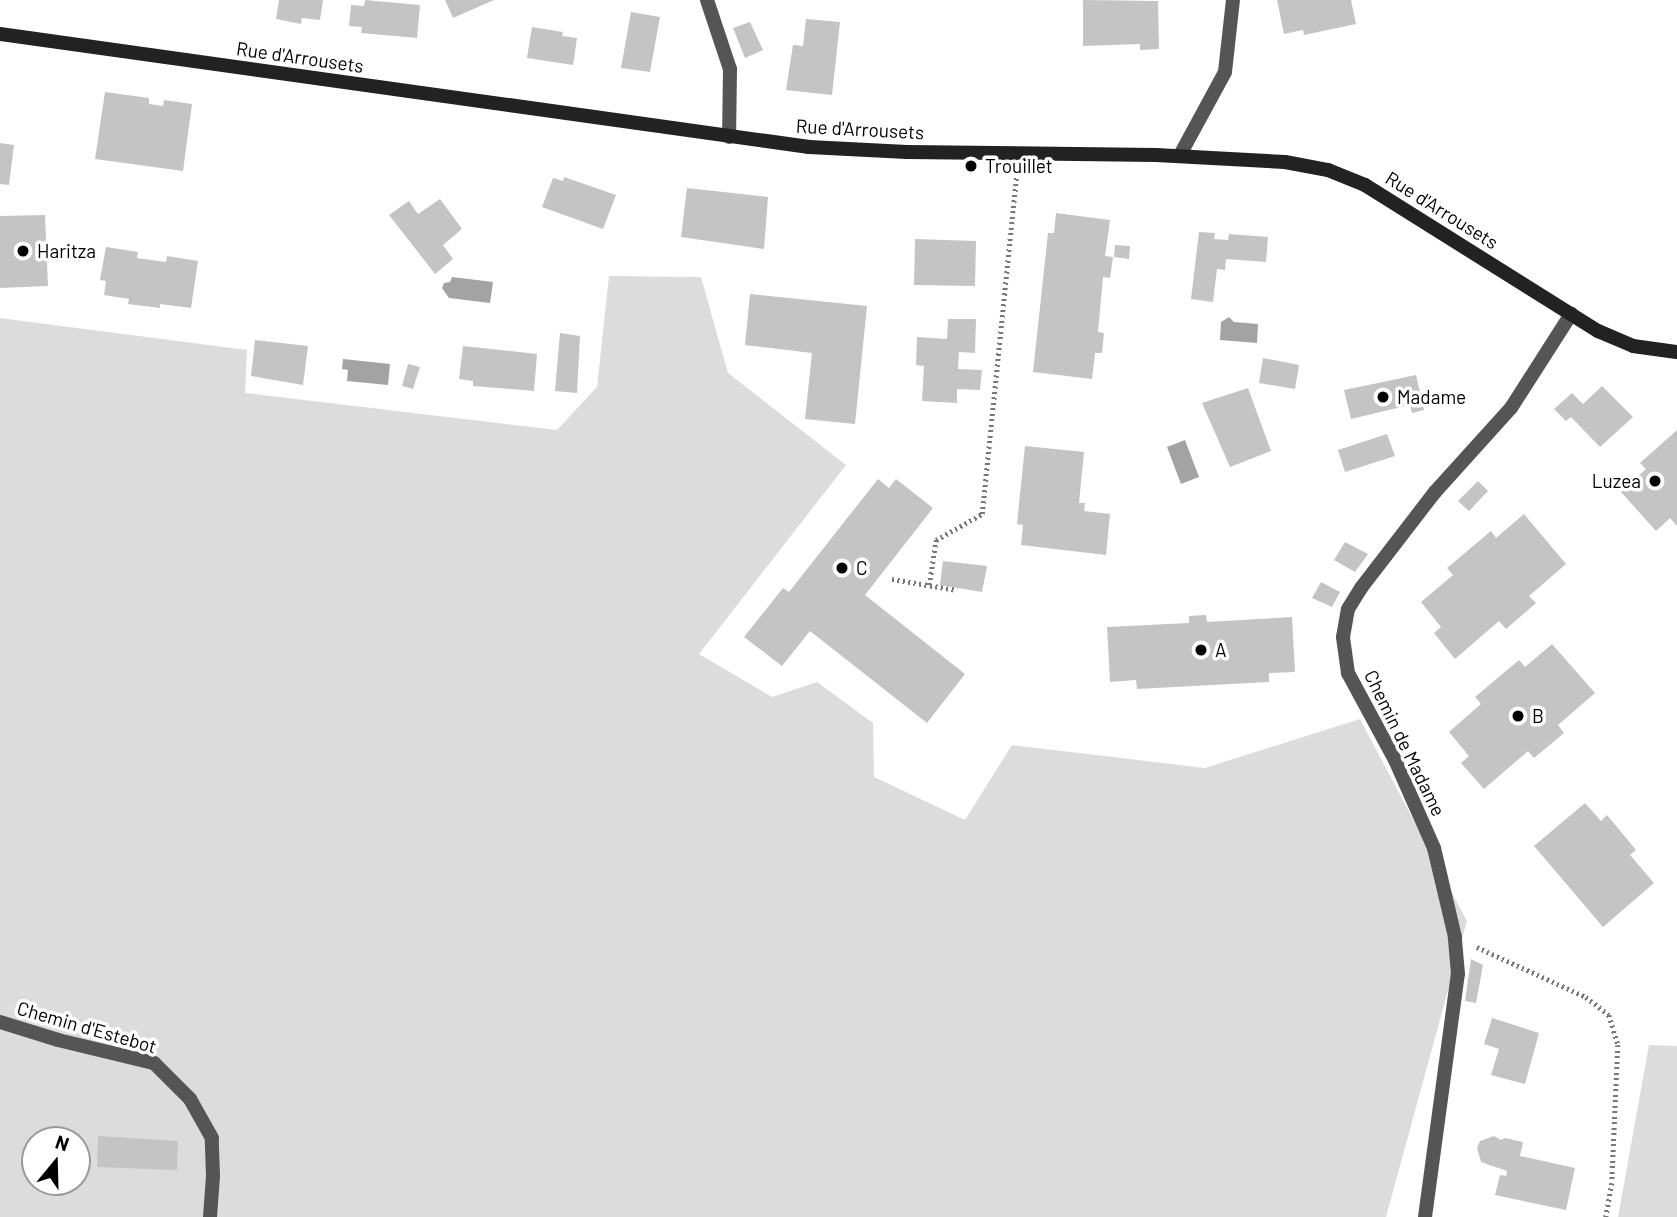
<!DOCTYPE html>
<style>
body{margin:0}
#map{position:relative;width:1677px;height:1217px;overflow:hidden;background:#fff;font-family:Barlow,sans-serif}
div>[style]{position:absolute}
.green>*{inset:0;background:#dcdcdc}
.water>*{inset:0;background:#a3a3a3}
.building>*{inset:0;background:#c4c4c4}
.path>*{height:4.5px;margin-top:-2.25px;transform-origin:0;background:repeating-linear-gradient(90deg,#777 0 2px,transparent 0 5.5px)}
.service>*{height:14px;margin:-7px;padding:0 7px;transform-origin:7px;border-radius:7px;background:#555}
.minor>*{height:14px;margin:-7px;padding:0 7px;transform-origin:7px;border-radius:7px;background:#555}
.secondary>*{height:14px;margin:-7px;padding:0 7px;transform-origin:7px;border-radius:7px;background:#222}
.dots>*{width:19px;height:19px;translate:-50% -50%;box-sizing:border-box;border:4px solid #fff;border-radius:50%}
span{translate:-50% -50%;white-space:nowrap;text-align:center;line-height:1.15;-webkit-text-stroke:7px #fff;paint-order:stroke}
.street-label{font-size:19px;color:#000}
.poi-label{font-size:19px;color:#000}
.left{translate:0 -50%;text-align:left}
.right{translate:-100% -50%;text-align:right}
.north{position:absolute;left:21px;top:1126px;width:70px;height:70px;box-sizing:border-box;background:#fff;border:2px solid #999;border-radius:50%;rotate:19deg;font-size:19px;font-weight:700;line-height:28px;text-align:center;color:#000}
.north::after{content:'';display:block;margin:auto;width:24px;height:32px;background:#000;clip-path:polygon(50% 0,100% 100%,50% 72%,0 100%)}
</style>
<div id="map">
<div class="green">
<div style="clip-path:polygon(evenodd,609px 276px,701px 277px,728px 373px,846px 465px,699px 654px,772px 697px,817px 682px,873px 723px,874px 777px,965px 820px,1012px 745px,1205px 768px,1360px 719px,1467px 921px,1386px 1217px,0 1217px,0 318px,247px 350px,245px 393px,557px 430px,597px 387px,609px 276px,35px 1140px,77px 1140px,77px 1182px,35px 1182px,35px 1140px)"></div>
<div style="clip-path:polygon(1649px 1045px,1677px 1046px,1677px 1217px,1618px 1217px)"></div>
</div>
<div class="water">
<div style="clip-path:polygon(452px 277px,493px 282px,490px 303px,449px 298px,442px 288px,444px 283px,450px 282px)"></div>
<div style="clip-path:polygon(1229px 317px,1234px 322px,1258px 324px,1257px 343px,1220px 340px,1221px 322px)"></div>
<div style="clip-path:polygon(343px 359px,390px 364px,388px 385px,347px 381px,348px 370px,342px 369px)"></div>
<div style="clip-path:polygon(1185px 440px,1199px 477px,1181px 484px,1167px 447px)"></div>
</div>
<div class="building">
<div style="clip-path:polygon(279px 0,323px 0,320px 20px,302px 18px,301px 24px,276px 19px)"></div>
<div style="clip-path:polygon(365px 0,420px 5px,417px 38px,361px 33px,362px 27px,349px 26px,351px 5px,364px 6px)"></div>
<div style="clip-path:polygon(445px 0,494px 0,453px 18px)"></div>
<div style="clip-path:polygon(1083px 0,1158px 1px,1159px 49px,1140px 50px,1140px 44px,1083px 46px)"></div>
<div style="clip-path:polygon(1277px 0,1351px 0,1356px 24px,1304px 35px,1303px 30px,1284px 34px)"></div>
<div style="clip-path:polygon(631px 12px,660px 17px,650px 72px,621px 68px)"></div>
<div style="clip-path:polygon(806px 19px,840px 22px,832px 95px,786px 90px,793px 45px,803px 46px)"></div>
<div style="clip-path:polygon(750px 22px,763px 50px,745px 58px,733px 28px)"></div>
<div style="clip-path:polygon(532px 27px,563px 32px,562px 36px,577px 38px,573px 65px,527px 58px)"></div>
<div style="clip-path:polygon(105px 92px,149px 98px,149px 104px,163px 106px,164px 100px,192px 104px,183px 171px,95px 159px)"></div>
<div style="clip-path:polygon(0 143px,14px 145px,9px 185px,0 184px)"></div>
<div style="clip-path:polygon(564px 177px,616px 195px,603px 229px,542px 207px,553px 178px,563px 181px)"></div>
<div style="clip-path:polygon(687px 188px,768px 197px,764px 249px,681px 237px)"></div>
<div style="clip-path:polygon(440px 199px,462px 229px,443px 245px,453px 259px,435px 274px,389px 215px,409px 201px,418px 214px)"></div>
<div style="clip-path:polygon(1056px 213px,1110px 220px,1105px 256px,1113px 257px,1110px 278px,1103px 277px,1098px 332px,1104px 333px,1102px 353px,1095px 353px,1092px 379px,1033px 372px,1048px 233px,1054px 233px)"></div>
<div style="clip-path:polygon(45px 215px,48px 286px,0 288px,0 216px)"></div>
<div style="clip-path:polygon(1199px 232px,1215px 233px,1214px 239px,1228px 240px,1229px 234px,1268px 237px,1266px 262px,1226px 259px,1225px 270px,1217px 269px,1213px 302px,1191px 299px)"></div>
<div style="clip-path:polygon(915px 239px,976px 241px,975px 286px,914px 285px)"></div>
<div style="clip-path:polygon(1115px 245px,1130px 246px,1129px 259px,1114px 257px)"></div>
<div style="clip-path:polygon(106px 247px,138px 252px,137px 258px,166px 262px,167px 256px,198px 261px,191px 308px,160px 304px,160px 308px,128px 304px,129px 299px,104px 295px,106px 281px,100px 280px)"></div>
<div style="clip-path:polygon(750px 294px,867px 306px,855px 424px,805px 419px,812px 353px,745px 345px)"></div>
<div style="clip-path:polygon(948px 319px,976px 319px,975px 353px,959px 352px,958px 369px,982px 370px,980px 390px,957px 389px,957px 403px,922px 401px,924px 366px,916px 365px,917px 337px,947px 339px)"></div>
<div style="clip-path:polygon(560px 333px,580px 336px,577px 393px,555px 391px)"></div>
<div style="clip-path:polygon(255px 340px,308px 346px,303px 385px,251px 376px)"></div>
<div style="clip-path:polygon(463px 346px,537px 354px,534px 391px,473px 386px,473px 381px,459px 379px)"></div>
<div style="clip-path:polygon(1263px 358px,1299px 365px,1295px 389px,1259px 383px)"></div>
<div style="clip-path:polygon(408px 364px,420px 367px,413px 389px,402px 386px)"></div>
<div style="clip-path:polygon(1416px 375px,1424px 410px,1412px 413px,1410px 405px,1351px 419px,1344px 390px)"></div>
<div style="clip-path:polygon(1602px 386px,1633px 417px,1600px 447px,1571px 417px,1566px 421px,1554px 409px,1572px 393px,1583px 404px)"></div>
<div style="clip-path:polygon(1248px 388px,1271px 451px,1230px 467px,1202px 403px)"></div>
<div style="clip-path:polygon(1677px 430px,1677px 526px,1670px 518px,1656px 531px,1621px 492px,1646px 469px,1640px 463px)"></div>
<div style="clip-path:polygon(1387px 434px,1395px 456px,1345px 472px,1338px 450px)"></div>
<div style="clip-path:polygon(1025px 446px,1084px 452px,1079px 503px,1085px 503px,1084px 511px,1110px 514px,1106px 555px,1021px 545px,1023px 525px,1017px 524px)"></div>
<div style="clip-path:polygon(878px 479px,889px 488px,896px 479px,933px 508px,865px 595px,965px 674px,927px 723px,810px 631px,782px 666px,744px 637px,783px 588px,789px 592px)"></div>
<div style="clip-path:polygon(1478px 481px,1488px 491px,1469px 511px,1458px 501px)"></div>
<div style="clip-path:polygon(1524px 514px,1566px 564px,1529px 596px,1536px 603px,1506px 629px,1499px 621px,1455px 659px,1434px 633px,1441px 627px,1421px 602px,1453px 575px,1447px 568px,1491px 531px,1496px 538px)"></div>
<div style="clip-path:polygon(1345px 542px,1368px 554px,1355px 572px,1334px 560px)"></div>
<div style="clip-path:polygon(943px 561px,987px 566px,982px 592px,940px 585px)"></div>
<div style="clip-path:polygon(1321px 582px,1340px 592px,1332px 607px,1312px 598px)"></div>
<div style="clip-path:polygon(1206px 615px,1207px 622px,1292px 617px,1295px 672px,1269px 673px,1269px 682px,1137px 689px,1136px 680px,1110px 682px,1107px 627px,1189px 623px,1189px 616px)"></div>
<div style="clip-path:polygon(1552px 644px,1595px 693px,1558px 725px,1564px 733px,1534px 758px,1528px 751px,1484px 789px,1461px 763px,1469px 756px,1449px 732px,1481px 704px,1475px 697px,1519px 660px,1525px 667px)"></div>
<div style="clip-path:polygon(1585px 803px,1601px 821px,1607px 815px,1617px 827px,1636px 850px,1630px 855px,1654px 883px,1603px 927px,1534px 846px)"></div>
<div style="clip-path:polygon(1471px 959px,1483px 965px,1476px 1003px,1465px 1001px)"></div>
<div style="clip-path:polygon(1492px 1018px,1539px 1033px,1525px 1084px,1491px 1075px,1499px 1049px,1484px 1044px)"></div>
<div style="clip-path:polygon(98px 1136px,178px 1141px,177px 1170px,97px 1167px)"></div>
<div style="clip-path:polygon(1494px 1136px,1501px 1140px,1505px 1138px,1523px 1142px,1520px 1156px,1575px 1168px,1566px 1210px,1495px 1195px,1500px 1175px,1506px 1176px,1507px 1171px,1481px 1162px,1477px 1148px,1480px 1141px)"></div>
</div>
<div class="path">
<div style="left:892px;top:579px;width:66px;rotate:9.6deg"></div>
<div style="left:929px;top:585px;width:46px;rotate:-81.2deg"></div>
<div style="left:936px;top:540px;width:53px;rotate:-29.5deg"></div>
<div style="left:982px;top:514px;width:344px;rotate:-84.2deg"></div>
<div style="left:1477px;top:947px;width:120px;rotate:24.6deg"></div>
<div style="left:1586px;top:997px;width:29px;rotate:38deg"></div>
<div style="left:1609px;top:1015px;width:31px;rotate:73deg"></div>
<div style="left:1618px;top:1045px;width:138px;rotate:92.5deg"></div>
<div style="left:1612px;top:1183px;width:35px;rotate:100deg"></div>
</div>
<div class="service">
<div style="left:210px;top:1217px;width:41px;rotate:-85.8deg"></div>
<div style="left:213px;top:1176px;width:38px;rotate:-92deg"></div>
</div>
<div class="minor">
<div style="left:707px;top:0;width:73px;rotate:71.6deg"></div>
<div style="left:730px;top:69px;width:68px;rotate:90.8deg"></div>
<div style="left:1180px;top:155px;width:94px;rotate:-61.5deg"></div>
<div style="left:1225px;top:72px;width:72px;rotate:-83.7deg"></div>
<div style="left:0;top:1022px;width:61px;rotate:17.2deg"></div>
<div style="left:58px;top:1040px;width:99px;rotate:13.5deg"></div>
<div style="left:154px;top:1063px;width:51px;rotate:45deg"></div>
<div style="left:190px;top:1099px;width:45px;rotate:60.6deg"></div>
<div style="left:1425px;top:1217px;width:245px;rotate:-82.3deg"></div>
<div style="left:1458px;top:974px;width:37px;rotate:-95deg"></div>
<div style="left:1455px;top:937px;width:91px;rotate:-103.3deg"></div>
<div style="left:1434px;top:848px;width:96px;rotate:-113.9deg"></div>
<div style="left:1395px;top:760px;width:99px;rotate:-118.4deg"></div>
<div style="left:1348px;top:673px;width:36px;rotate:-98deg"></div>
<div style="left:1343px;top:637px;width:28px;rotate:-80deg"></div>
<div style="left:1348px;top:609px;width:25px;rotate:-58deg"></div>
<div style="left:1361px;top:588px;width:121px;rotate:-52.4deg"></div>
<div style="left:1435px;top:492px;width:113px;rotate:-47.9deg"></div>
<div style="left:1511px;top:408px;width:112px;rotate:-57.4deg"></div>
</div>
<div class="secondary">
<div style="left:0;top:34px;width:817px;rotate:7.95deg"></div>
<div style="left:809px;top:147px;width:98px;rotate:2.9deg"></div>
<div style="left:907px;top:152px;width:249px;rotate:0.7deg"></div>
<div style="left:1156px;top:155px;width:129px;rotate:3.1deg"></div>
<div style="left:1285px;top:162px;width:44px;rotate:10.5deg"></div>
<div style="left:1328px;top:170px;width:40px;rotate:22deg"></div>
<div style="left:1365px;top:185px;width:275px;rotate:32.1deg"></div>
<div style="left:1598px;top:331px;width:38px;rotate:23deg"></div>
<div style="left:1633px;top:346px;width:44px;rotate:7.8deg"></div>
</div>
<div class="dots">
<div style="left:971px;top:166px;background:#000"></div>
<div style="left:23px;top:251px;background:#000"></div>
<div style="left:1383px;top:397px;background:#000"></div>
<div style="left:1655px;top:481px;background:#000"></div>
<div style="left:842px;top:568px;background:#000"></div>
<div style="left:1201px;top:650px;background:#000"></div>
<div style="left:1518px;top:716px;background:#000"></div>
</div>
<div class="street-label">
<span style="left:300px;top:57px;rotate:8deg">Rue d'Arrousets</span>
<span style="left:860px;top:129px;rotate:3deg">Rue d'Arrousets</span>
<span style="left:1442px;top:210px;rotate:32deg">Rue d'Arrousets</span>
<span style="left:1405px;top:743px;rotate:64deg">Chemin de Madame</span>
<span style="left:87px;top:1027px;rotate:16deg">Chemin d'Estebot</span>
</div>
<div class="poi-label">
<span class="left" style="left:985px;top:166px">Trouillet</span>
<span class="left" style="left:37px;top:251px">Haritza</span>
<span class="left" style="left:1397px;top:397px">Madame</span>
<span class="right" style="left:1641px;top:481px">Luzea</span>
<span class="left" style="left:856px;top:568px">C</span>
<span class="left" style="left:1215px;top:650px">A</span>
<span class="left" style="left:1532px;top:716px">B</span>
</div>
<div class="north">N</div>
</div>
